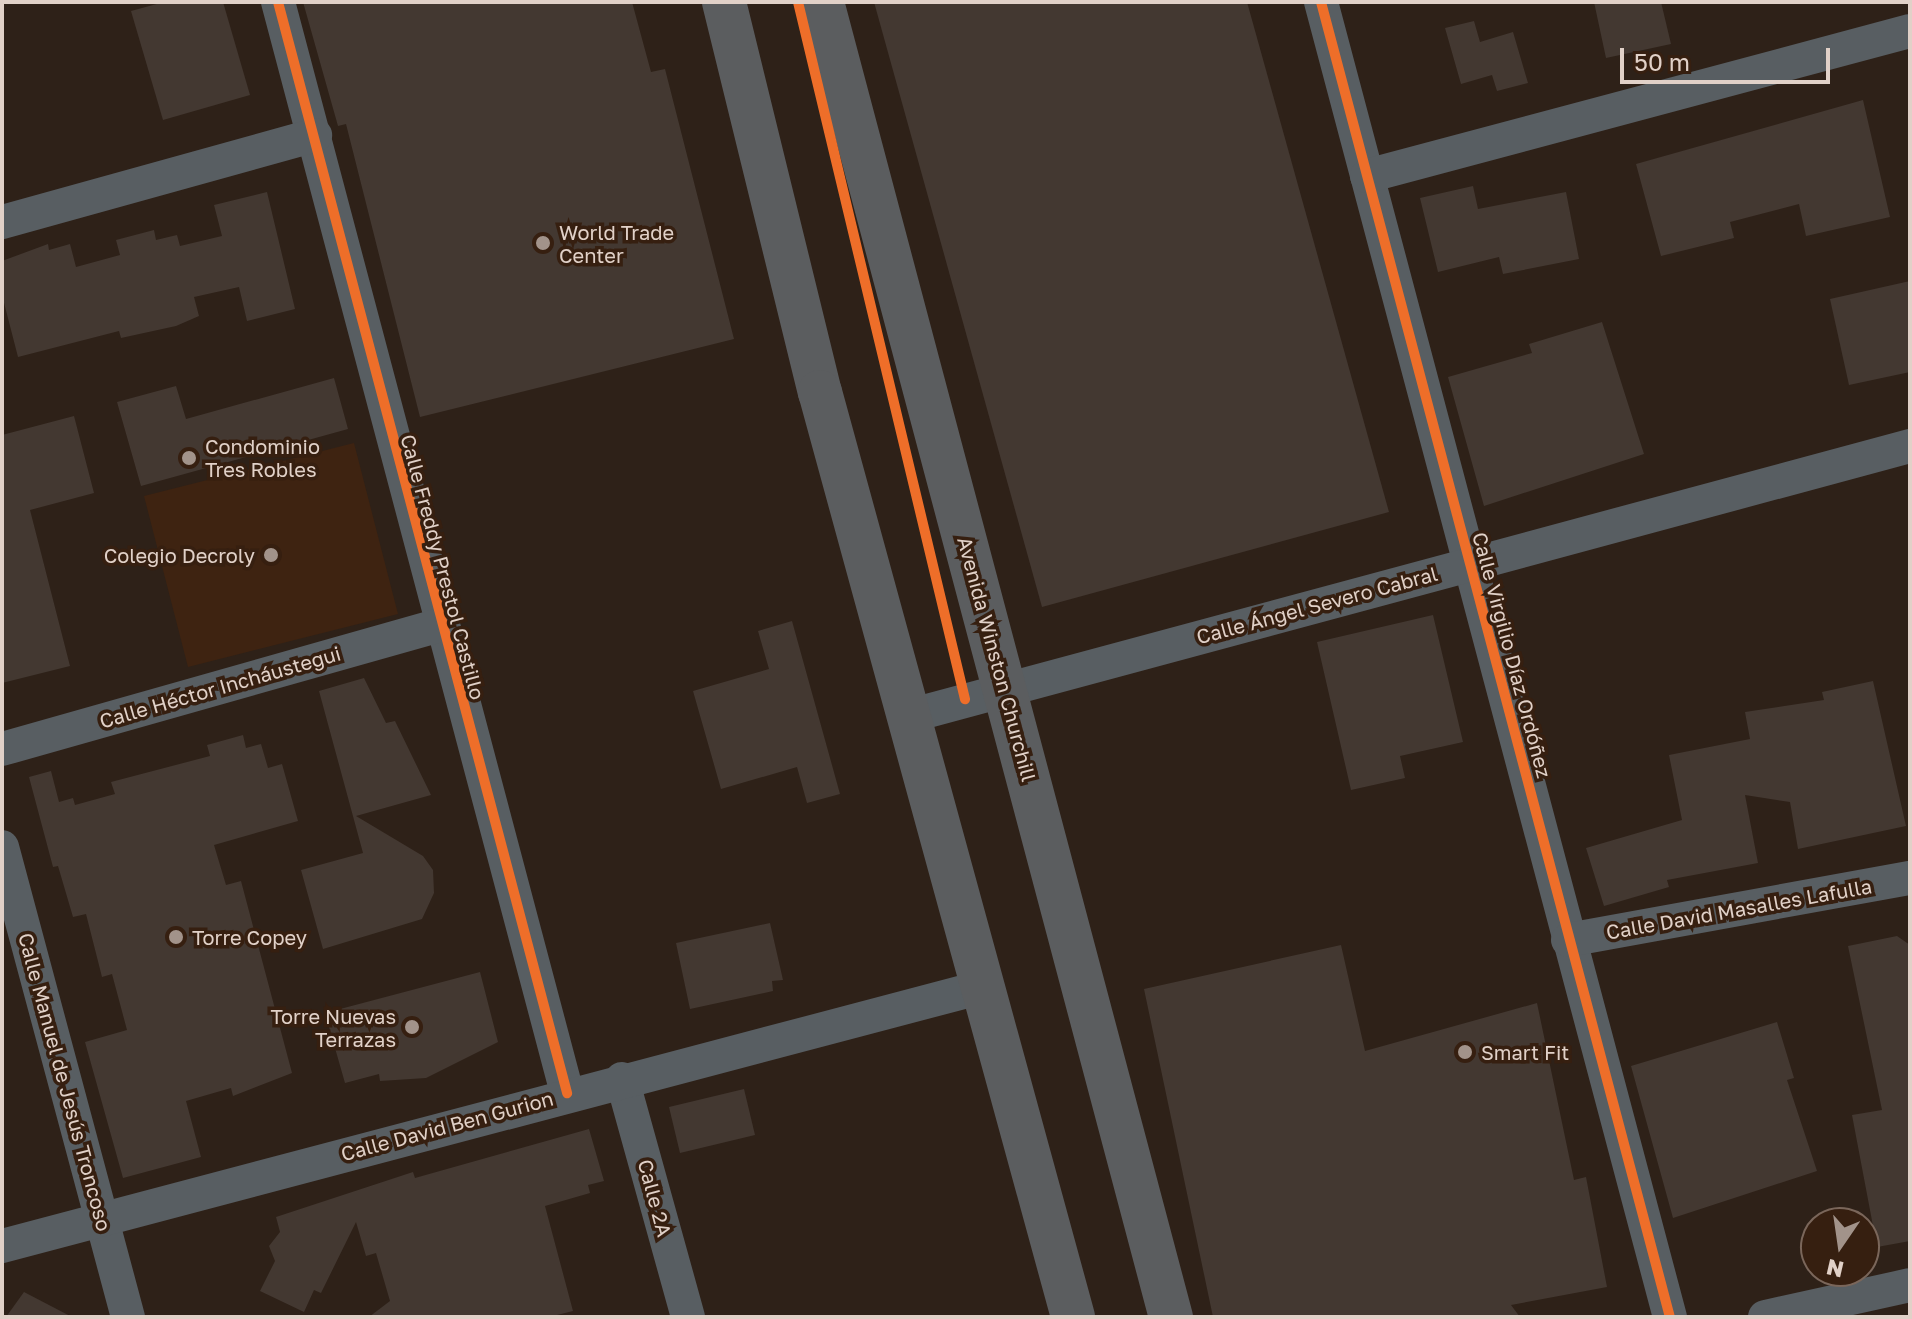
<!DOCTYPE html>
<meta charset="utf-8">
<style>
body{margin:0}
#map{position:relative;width:1912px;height:1319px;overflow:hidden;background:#2e2118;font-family:"Golos Text",sans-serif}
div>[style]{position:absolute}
.built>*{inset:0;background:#3e2311}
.building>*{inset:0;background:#433831}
.street>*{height:34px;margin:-17px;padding:0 17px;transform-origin:17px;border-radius:17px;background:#585e62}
.primary>*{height:44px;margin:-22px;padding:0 22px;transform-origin:22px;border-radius:22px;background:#5b5d5f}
.cycleway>*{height:10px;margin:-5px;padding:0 5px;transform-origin:5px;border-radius:5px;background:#ee6e29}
.dots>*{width:22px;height:22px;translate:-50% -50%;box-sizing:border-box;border:4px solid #361f10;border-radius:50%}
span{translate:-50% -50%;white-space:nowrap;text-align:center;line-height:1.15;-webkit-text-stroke:7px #361f10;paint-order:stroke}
.poi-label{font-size:20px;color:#e1d1c8}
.left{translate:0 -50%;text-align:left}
.right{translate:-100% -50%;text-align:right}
.street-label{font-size:20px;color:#e1d1c8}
.frame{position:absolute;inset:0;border:4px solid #e1d1c8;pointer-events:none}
.north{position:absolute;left:1800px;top:1207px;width:80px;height:80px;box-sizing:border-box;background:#361f10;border:2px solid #7a665a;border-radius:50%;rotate:193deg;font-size:22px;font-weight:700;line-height:32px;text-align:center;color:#e1d1c8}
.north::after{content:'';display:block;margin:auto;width:28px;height:36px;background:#a2938a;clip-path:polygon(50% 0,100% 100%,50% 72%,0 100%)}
.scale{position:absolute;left:1620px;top:48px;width:210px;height:36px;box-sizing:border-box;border:4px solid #e1d1c8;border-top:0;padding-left:10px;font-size:24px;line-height:28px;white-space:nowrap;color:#e1d1c8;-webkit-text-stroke:6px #361f10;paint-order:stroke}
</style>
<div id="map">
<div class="built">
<div style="clip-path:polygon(354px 443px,398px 614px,188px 667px,144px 496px)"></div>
</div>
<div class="building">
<div style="clip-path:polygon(164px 2px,223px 2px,250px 95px,163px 120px,131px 11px)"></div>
<div style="clip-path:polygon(303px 2px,632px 2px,651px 72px,665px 69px,734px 339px,420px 417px,346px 124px,338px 126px)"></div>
<div style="clip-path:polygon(874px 2px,1247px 2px,1389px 512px,1042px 607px)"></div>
<div style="clip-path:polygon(1594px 2px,1661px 2px,1671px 44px,1606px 58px)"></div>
<div style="clip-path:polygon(1474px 21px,1480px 42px,1513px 32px,1528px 83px,1497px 91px,1492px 75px,1461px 84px,1445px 28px)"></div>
<div style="clip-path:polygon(1863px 100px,1890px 217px,1806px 236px,1799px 204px,1730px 222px,1734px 238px,1661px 256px,1636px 164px)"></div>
<div style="clip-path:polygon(1473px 186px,1478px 209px,1566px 192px,1579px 259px,1503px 274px,1499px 257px,1438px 272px,1420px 198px)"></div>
<div style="clip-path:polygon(267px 192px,295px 309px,247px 321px,239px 287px,194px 297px,199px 316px,176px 326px,121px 338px,119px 331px,18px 357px,2px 295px,2px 261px,48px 244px,49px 250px,70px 244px,76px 267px,120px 255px,116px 240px,154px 230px,156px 240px,177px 235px,180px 246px,222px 236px,214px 205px)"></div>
<div style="clip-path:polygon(1910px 281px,1910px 372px,1849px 385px,1830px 299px)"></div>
<div style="clip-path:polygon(1602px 322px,1644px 454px,1484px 506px,1448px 377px,1532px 353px,1529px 344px)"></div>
<div style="clip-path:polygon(334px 378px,348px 429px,141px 486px,117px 402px,176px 386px,186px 419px)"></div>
<div style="clip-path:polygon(74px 416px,94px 493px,30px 510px,70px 666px,2px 683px,2px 435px)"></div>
<div style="clip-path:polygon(1433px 615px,1463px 742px,1400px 756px,1405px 778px,1351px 790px,1317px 642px)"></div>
<div style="clip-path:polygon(792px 621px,840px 794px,807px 803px,797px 767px,721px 789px,693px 691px,769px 669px,758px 631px)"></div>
<div style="clip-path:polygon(364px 678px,386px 723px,395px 721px,431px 795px,356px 816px,423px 856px,433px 870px,434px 893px,422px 919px,323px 949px,301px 870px,363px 853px,319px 691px)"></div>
<div style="clip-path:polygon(1873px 681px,1906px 826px,1798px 849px,1790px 802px,1745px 795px,1758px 863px,1667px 880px,1669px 887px,1604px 906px,1586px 848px,1682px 820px,1669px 755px,1750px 739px,1745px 712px,1824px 700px,1822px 692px)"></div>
<div style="clip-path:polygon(243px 735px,246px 748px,261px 744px,268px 768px,282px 764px,298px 821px,214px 845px,226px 885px,241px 881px,292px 1073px,233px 1096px,231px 1088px,186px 1101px,201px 1157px,123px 1178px,85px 1042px,127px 1030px,112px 974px,102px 977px,86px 914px,73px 917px,58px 866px,53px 867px,29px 777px,51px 771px,59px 802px,73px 798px,75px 805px,115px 794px,111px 782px,210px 756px,207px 745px)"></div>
<div style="clip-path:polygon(770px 923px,783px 980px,772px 981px,773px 991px,690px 1009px,676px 943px)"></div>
<div style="clip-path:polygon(1897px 936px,1910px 945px,1910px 1241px,1877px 1247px,1852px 1115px,1882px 1110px,1848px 946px)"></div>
<div style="clip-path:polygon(1341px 945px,1365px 1051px,1537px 1003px,1574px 1180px,1586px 1177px,1607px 1287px,1511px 1305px,1520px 1317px,1213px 1317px,1144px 989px)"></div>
<div style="clip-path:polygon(480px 972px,498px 1042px,426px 1078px,380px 1081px,379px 1074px,345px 1083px,325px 1013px)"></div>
<div style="clip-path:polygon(1777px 1022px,1794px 1078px,1787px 1080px,1817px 1171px,1673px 1218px,1631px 1066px)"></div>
<div style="clip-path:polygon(744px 1089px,755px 1135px,680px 1153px,669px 1107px)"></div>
<div style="clip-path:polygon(589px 1129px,604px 1181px,588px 1185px,590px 1193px,545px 1206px,573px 1311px,549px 1317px,369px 1317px,390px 1301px,376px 1253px,366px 1256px,356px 1222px,321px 1293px,314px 1290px,304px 1312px,260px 1291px,275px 1261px,269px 1246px,280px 1232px,276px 1217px,413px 1172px,415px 1178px)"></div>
<div style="clip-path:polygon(24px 1292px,72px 1317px,6px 1317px)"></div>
</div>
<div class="street">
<div style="left:278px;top:2px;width:1129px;rotate:75.16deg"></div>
<div style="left:1321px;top:2px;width:1361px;rotate:75.14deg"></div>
<div style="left:1367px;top:176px;width:562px;rotate:-14.95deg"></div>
<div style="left:2px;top:222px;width:325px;rotate:-15.5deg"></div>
<div style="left:909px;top:716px;width:1037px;rotate:-15.1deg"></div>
<div style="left:2px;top:749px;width:454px;rotate:-15.8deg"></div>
<div style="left:2px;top:847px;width:487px;rotate:75deg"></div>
<div style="left:1568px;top:940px;width:348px;rotate:-10.3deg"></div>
<div style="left:622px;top:1079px;width:247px;rotate:74.5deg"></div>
<div style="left:2px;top:1246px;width:1018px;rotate:-14.8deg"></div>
<div style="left:1765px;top:1317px;width:148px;rotate:-12.4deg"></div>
</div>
<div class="primary">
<div style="left:724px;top:2px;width:402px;rotate:76.2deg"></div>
<div style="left:820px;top:392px;width:959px;rotate:74.7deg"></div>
<div style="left:822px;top:2px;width:1361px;rotate:75.14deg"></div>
</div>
<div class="cycleway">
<div style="left:278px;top:2px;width:1129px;rotate:75.16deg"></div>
<div style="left:798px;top:2px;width:717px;rotate:76.53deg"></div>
<div style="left:1321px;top:2px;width:1361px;rotate:75.14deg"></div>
</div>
<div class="dots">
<div style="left:543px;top:243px;background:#a2938a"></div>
<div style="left:189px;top:458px;background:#a2938a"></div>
<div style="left:271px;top:555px;background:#a2938a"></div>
<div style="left:176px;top:937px;background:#a2938a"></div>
<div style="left:412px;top:1027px;background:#a2938a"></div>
<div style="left:1465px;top:1052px;background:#a2938a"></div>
</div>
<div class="poi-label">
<span class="left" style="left:559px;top:244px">World Trade<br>Center</span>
<span class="left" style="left:205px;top:458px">Condominio<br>Tres Robles</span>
<span class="right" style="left:255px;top:555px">Colegio Decroly</span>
<span class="left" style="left:192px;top:937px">Torre Copey</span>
<span class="right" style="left:396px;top:1028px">Torre Nuevas<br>Terrazas</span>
<span class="left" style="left:1481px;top:1052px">Smart Fit</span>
</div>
<div class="street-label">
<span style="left:443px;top:567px;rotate:75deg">Calle Freddy Prestol Castillo</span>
<span style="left:1317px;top:605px;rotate:-15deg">Calle Ángel Severo Cabral</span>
<span style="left:1512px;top:655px;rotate:75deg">Calle Virgilio Díaz Ordóñez</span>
<span style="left:997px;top:659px;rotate:75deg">Avenida Winston Churchill</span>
<span style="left:220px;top:687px;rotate:-16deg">Calle Héctor Incháustegui</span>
<span style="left:1739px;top:909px;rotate:-10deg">Calle David Masalles Lafulla</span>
<span style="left:65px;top:1082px;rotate:75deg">Calle Manuel de Jesús Troncoso</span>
<span style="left:447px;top:1126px;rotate:-15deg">Calle David Ben Gurion</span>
<span style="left:655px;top:1198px;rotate:75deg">Calle 2A</span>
</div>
<div class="frame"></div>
<div class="north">N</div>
<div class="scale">50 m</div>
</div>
